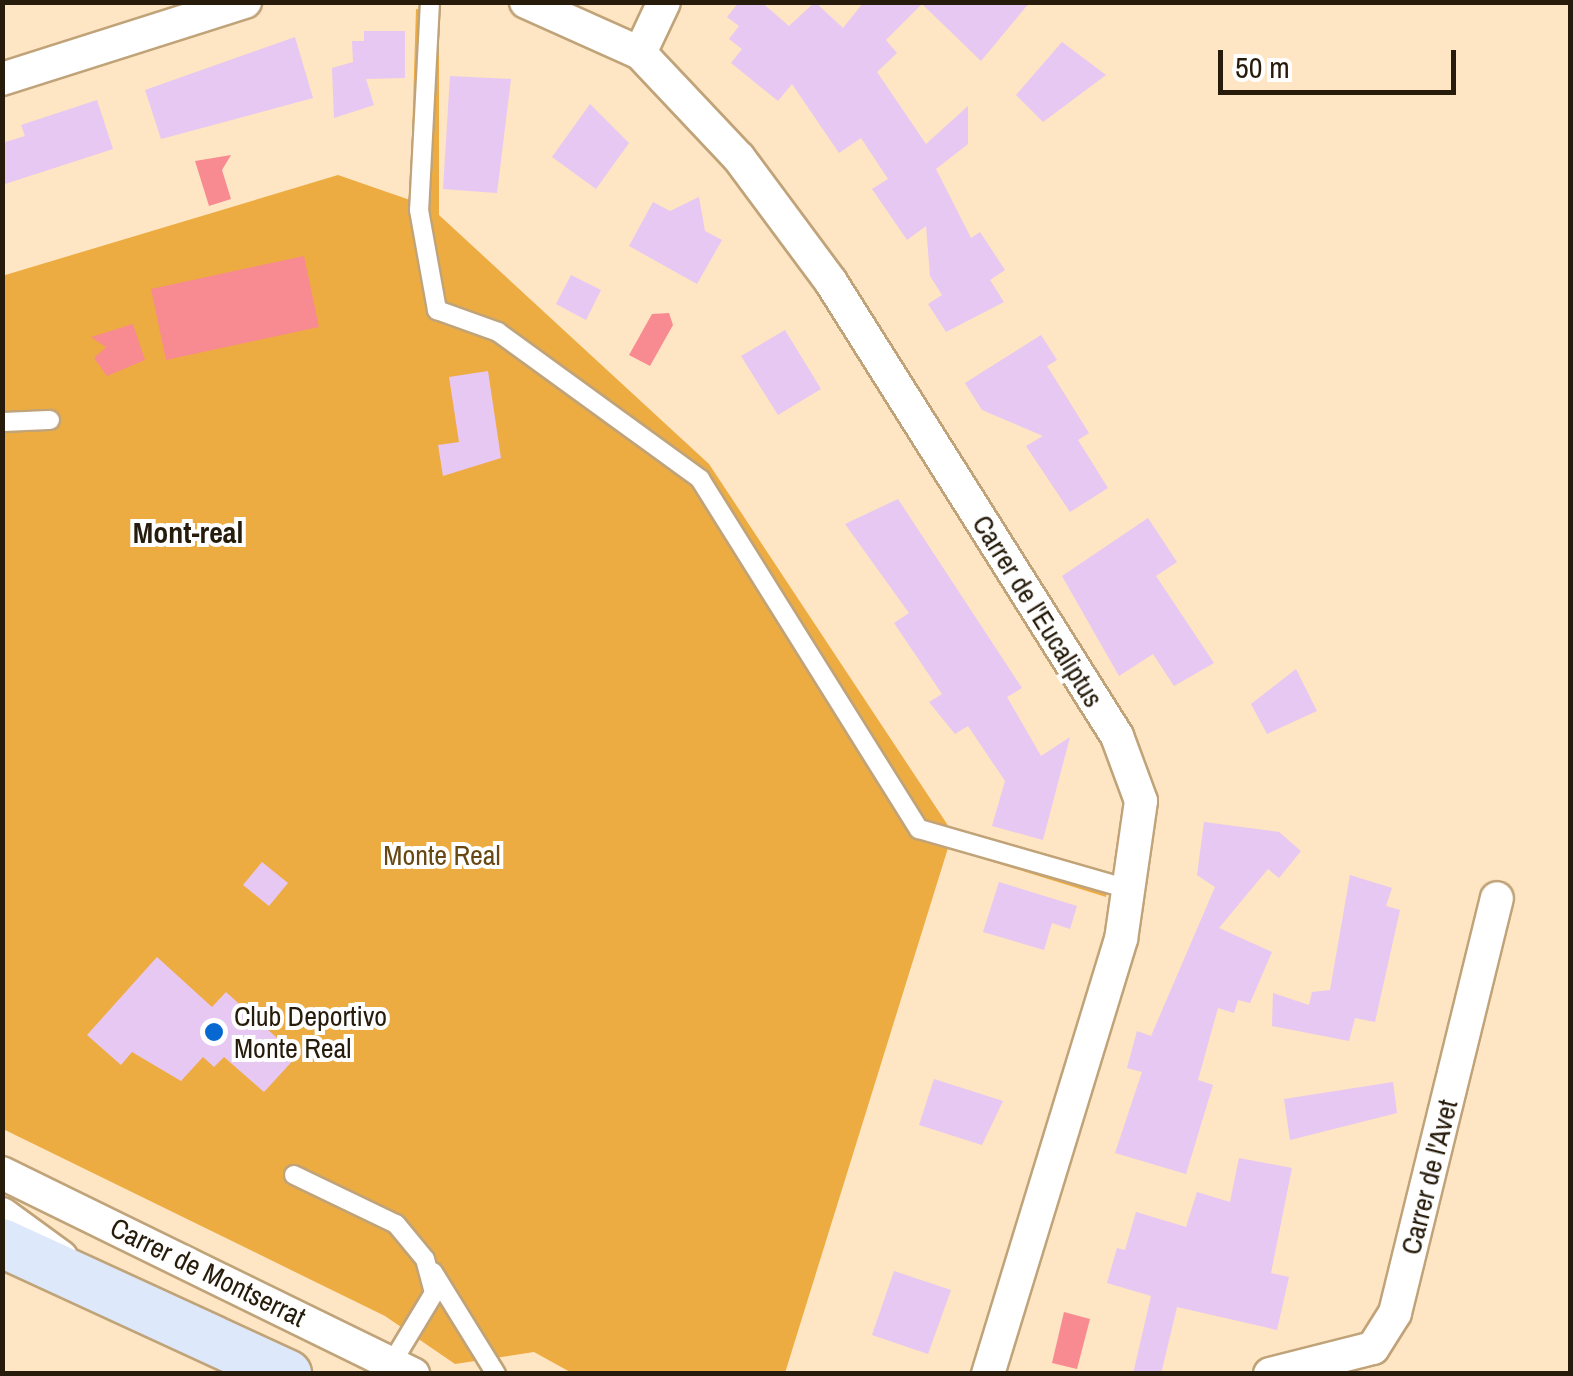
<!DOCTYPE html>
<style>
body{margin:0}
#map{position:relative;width:1573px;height:1376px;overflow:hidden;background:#fee5c3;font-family:"Archivo Narrow",sans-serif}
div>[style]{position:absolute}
.green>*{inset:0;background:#edac41}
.water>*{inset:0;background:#f88a91}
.building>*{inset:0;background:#e6c8f2}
.roads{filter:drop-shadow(2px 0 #c0a379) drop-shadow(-2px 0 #c0a379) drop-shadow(0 2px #c0a379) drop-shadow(0 -2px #c0a379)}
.service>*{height:18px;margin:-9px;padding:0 9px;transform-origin:9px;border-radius:9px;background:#fff}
.minor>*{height:32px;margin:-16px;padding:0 16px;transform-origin:16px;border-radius:16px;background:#fff}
.secondary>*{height:48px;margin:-24px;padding:0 24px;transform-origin:24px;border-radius:24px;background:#dde9fa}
.dots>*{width:28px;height:28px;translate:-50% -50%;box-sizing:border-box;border:5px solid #fff;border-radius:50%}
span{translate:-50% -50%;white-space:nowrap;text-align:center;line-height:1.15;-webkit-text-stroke:8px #fff;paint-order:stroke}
.street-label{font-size:28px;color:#271c0b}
.park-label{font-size:28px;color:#674813}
.poi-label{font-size:28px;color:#271c0b}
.left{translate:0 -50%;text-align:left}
.neighbourhood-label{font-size:30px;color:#271c0b;font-weight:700}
.frame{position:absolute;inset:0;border:5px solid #271c0b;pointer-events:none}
.scale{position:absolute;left:1218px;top:50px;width:238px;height:45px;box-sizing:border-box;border:5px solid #271c0b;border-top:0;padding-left:12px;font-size:30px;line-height:35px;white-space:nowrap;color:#271c0b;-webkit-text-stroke:8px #fff;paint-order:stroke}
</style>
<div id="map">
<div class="green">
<div style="clip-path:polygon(416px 9px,439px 12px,439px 215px,709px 464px,953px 833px,1108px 880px,1106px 897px,948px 848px,785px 1373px,572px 1373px,534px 1352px,455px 1364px,385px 1316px,3px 1129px,2px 276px,338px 175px,410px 200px)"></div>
</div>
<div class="water">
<div style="clip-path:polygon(231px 155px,222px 170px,231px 199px,209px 206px,195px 161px)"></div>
<div style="clip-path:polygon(304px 256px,319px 327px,166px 360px,151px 289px)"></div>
<div style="clip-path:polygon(669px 313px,673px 325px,650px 366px,629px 355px,652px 314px)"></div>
<div style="clip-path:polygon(133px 324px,145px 360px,107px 376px,94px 358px,106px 347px,91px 337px)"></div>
<div style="clip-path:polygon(1064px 1312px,1090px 1319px,1077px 1369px,1052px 1363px)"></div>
</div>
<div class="building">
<div style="clip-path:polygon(739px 2px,761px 2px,789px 26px,815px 2px,843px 28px,864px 2px,1030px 2px,981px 61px,922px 4px,886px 40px,897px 53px,877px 72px,926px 144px,968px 106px,968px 144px,936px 169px,971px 238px,980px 232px,1005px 270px,990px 280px,1004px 302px,946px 332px,928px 304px,942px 295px,930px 276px,926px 226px,907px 240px,872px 189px,888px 179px,861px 138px,839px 153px,792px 84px,778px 101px,731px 63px,742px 49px,729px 39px,739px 26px,727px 17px)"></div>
<div style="clip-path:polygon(364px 31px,405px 31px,405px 78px,366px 79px,374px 105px,334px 118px,332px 68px,353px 62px,352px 41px,364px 41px)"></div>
<div style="clip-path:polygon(295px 37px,313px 98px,161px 139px,145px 90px)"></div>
<div style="clip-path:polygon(1062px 42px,1106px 75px,1043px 122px,1016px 95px)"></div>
<div style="clip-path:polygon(450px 76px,511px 79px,497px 193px,443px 189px)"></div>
<div style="clip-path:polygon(97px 100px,113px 149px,2px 185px,2px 143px,25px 136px,21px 125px)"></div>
<div style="clip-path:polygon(590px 104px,629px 143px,596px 189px,552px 157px)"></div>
<div style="clip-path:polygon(699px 197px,705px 231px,722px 240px,697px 284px,629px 246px,653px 202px,670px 211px)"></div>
<div style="clip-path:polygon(571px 275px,601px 290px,586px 320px,556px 304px)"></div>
<div style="clip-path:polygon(785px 330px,821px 389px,778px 415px,741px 356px)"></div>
<div style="clip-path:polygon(1041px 335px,1057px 360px,1047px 366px,1089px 433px,1078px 440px,1108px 488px,1070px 512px,1026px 446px,1043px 436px,982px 410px,965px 383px)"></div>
<div style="clip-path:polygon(488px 371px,501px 458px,443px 476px,438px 445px,459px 442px,449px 377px)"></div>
<div style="clip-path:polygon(898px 499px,1022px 688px,1007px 697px,1041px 756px,1070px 737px,1043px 840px,992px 826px,1005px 781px,968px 726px,955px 734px,929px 702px,942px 694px,894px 623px,909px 613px,845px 524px)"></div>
<div style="clip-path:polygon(1148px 518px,1177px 562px,1156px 576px,1214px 663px,1174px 686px,1153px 654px,1119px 676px,1062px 576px)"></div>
<div style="clip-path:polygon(1296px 669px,1317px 711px,1267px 734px,1251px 704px)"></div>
<div style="clip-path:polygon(1204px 822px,1279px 832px,1301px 851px,1279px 878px,1268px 869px,1219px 928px,1272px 952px,1250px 1003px,1238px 1000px,1234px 1013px,1218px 1008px,1198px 1080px,1213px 1085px,1186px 1174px,1115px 1153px,1142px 1072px,1127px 1068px,1137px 1031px,1151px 1036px,1215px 887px,1197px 875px)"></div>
<div style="clip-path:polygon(262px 862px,288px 883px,269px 906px,243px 885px)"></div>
<div style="clip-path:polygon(1350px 875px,1392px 888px,1386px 906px,1400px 910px,1375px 1022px,1355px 1018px,1349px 1041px,1272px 1026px,1273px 993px,1309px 1005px,1312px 992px,1330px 990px)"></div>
<div style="clip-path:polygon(999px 882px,1077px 906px,1070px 929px,1052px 923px,1044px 950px,983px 932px)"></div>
<div style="clip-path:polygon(157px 957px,212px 1007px,226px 992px,297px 1056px,264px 1092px,224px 1057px,214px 1067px,203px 1057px,181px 1081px,132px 1052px,121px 1065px,87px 1035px)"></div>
<div style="clip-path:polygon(934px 1079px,1003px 1101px,982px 1145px,919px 1125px)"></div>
<div style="clip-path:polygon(1393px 1082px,1397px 1113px,1290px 1140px,1284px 1099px)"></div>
<div style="clip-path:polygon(1239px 1158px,1292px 1168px,1271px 1273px,1289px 1277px,1277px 1330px,1177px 1307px,1161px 1374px,1133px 1374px,1151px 1296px,1107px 1283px,1117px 1248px,1125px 1250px,1136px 1212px,1186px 1227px,1197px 1192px,1230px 1202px)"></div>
<div style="clip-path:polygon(894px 1271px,951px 1290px,928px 1354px,872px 1335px)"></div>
</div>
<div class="roads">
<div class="service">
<div style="left:430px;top:2px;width:208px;rotate:93deg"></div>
<div style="left:419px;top:210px;width:102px;rotate:79.8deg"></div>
<div style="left:437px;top:310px;width:65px;rotate:19.8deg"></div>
<div style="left:498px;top:332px;width:250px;rotate:36deg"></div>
<div style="left:700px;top:479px;width:413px;rotate:58deg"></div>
<div style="left:919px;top:829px;width:222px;rotate:16deg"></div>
<div style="left:2px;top:422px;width:48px;rotate:-2.4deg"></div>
<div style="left:294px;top:1175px;width:113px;rotate:25.7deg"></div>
<div style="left:396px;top:1224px;width:45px;rotate:50.4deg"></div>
<div style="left:425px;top:1259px;width:35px;rotate:75deg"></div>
<div style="left:434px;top:1293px;width:79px;rotate:121.1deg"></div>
<div style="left:433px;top:1272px;width:120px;rotate:58.3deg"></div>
</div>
<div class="minor">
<div style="left:526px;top:2px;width:125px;rotate:24.1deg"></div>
<div style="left:640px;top:53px;width:144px;rotate:46.7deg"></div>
<div style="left:739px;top:158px;width:154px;rotate:53.4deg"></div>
<div style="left:831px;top:282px;width:537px;rotate:57.79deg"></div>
<div style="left:1117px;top:736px;width:69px;rotate:69.7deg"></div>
<div style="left:1141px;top:801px;width:139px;rotate:98.2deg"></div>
<div style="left:1121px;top:939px;width:455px;rotate:107deg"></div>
<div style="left:640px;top:53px;width:56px;rotate:-64.8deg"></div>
<div style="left:2px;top:79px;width:255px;rotate:-17.6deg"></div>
<div style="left:2px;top:1173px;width:458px;rotate:26.1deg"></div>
<div style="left:2px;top:1214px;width:73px;rotate:36.1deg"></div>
<div style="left:1270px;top:1374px;width:106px;rotate:-14.2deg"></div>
<div style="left:1373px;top:1348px;width:41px;rotate:-57.8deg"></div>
<div style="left:1395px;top:1313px;width:427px;rotate:-76.2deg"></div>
</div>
<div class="secondary">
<div style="left:2px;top:1243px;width:314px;rotate:24.7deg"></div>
</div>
</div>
<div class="dots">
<div style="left:214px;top:1032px;background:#0868d1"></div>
</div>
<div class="street-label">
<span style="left:1038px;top:611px;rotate:58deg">Carrer de l'Eucaliptus</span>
<span style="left:1429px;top:1177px;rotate:-76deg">Carrer de l'Avet</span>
<span style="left:208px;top:1272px;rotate:26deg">Carrer de Montserrat</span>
</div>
<div class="park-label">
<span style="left:442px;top:855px">Monte Real</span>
</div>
<div class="poi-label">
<span class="left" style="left:234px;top:1032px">Club Deportivo<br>Monte Real</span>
</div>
<div class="neighbourhood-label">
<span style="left:188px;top:532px">Mont-real</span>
</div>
<div class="frame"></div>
<div class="scale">50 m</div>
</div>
